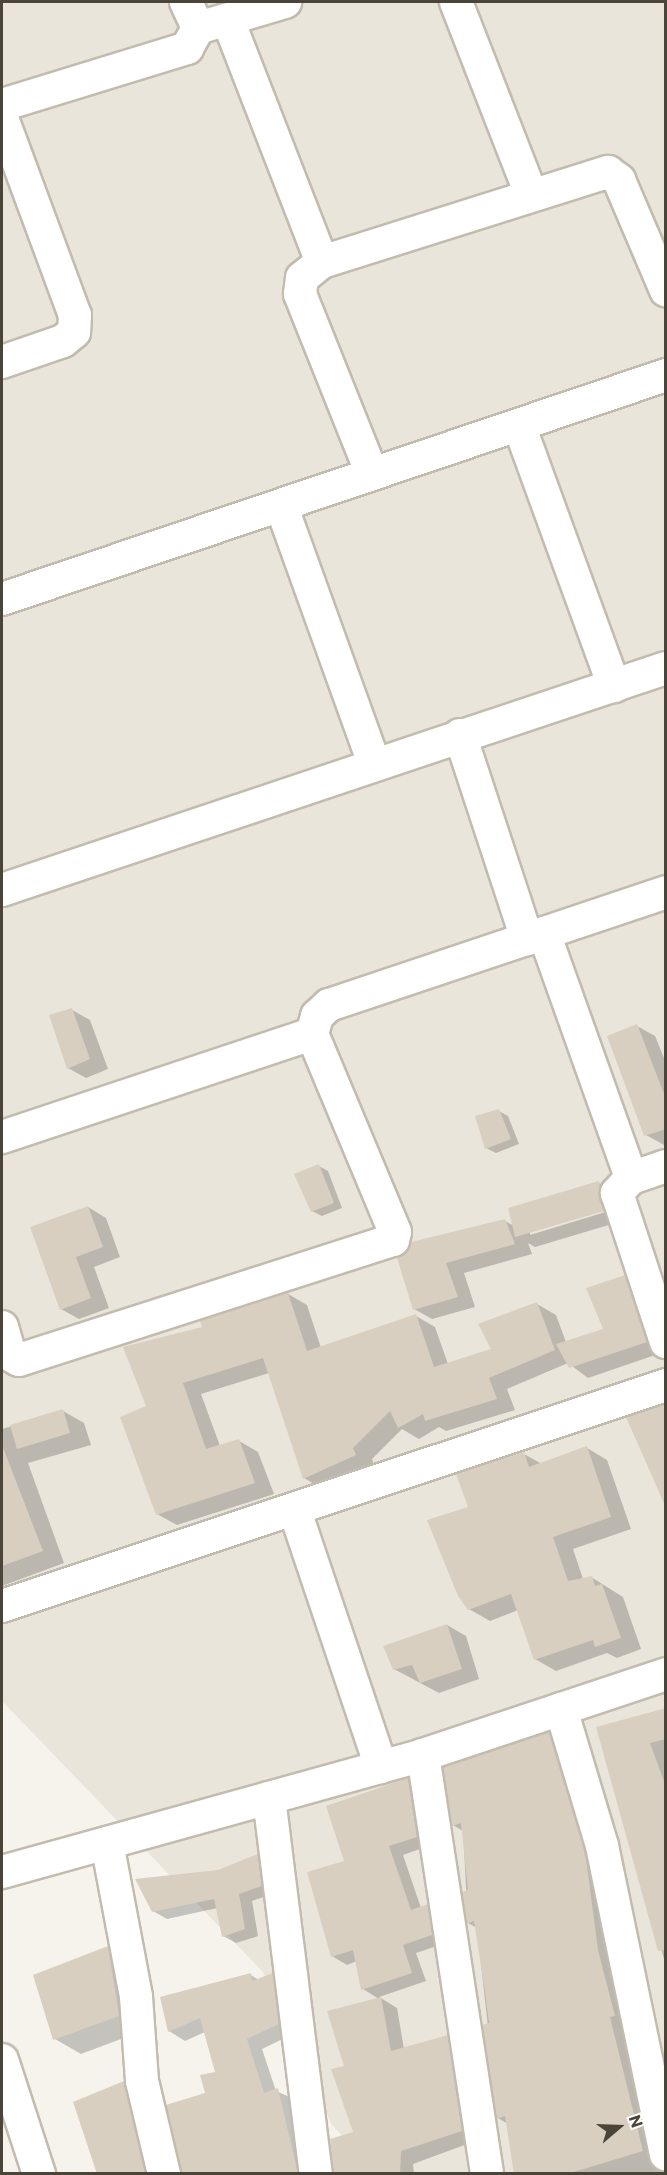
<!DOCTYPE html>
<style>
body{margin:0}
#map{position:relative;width:667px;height:2175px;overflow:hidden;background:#f6f3ec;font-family:Commissioner,sans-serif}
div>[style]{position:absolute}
.residential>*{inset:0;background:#eae5da}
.shadow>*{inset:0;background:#0003}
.building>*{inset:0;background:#d8cfc1}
.roads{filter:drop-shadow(2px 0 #c2bbae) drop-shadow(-2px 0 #c2bbae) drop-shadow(0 2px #c2bbae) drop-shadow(0 -2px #c2bbae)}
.minor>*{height:32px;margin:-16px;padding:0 16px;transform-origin:16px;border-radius:16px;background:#fff}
span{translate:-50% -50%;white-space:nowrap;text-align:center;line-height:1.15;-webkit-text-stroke:4.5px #fff;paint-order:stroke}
.frame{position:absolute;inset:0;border:3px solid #4b4439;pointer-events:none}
.north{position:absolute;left:589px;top:2097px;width:60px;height:60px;-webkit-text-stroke:4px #fff;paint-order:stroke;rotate:71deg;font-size:16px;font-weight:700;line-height:24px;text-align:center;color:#4b4439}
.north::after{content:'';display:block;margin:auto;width:21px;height:27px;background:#4b4439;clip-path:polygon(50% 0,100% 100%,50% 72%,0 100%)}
</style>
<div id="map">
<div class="residential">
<div style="clip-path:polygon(2px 2px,665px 2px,665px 2173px,378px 2173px,332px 2125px,263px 1972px,2px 1701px)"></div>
</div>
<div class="shadow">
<div style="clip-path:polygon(72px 1010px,90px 1020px,108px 1069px,86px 1078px,68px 1068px)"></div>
<div style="clip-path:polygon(637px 1026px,655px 1036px,666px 1063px,664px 1145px,646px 1135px)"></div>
<div style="clip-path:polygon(499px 1111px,508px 1116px,519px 1144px,496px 1153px,486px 1148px)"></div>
<div style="clip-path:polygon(319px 1166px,328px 1171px,342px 1208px,322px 1216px,312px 1211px)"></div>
<div style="clip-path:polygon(evenodd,599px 1183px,617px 1194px,622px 1221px,535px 1247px,528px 1243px,532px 1254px,464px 1273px,475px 1307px,432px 1319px,414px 1309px,399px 1258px,505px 1221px,514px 1226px,599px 1183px,611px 1207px,612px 1210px,530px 1235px,530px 1231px,611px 1207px)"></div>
<div style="clip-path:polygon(88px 1207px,106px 1218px,120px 1257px,94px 1267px,109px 1308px,79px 1319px,61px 1309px)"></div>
<div style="clip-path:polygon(625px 1277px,643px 1287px,664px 1352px,588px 1378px,568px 1363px,507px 1389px,515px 1410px,446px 1431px,439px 1427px,419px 1439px,402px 1429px,372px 1459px,374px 1466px,323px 1489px,304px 1478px,269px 1373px,201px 1394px,220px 1446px,239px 1441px,258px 1452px,274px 1494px,177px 1525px,157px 1514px,148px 1407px,204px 1328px,288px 1294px,307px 1305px,321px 1348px,416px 1316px,435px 1327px,448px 1364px,493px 1349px,537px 1304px,556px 1315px,566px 1342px,605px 1330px)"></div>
<div style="clip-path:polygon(63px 1411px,84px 1423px,91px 1445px,28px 1463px,64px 1563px,2px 1586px,2px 1429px)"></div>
<div style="clip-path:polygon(587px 1448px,607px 1460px,631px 1529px,573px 1549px,583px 1579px,591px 1577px,623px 1597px,641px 1649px,617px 1658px,607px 1653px,556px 1671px,535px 1659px,518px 1610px,490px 1621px,469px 1609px,470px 1508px,524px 1454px,542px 1464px)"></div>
<div style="clip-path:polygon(447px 1625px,466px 1636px,479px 1679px,439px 1693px,394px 1669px)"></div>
<div style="clip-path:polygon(666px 1712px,664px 1751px,666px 1966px,598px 1728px)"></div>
<div style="clip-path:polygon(549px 1734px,567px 1744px,663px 2174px,516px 2174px,508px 2124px,498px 2118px,477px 1928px,468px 1923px,463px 1831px,453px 1825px)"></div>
<div style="clip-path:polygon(408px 1779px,423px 1788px,431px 1845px,403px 1855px,421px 1908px,442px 1914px,446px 1943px,416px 1953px,426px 1981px,379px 1997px,397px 2008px,404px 2049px,447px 2036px,463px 2046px,478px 2140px,413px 2164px,414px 2174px,334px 2174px,331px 2140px,355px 2133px,346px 2067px,379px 1999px,363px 1989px,357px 1961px,347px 1965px,332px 1956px,346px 1862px)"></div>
<div style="clip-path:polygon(258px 1855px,271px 1863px,275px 1893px,252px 1901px,258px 1936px,236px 1943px,223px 1936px,217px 1908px,167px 1919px,153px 1911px,218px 1872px)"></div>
<div style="clip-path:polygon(108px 1948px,134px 1962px,145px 2030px,81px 2054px,55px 2039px)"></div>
<div style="clip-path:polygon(251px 1975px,259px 1980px,273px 1975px,289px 1984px,295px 2033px,262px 2049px,276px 2091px,294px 2099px,312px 2174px,182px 2174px,216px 2073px,205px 2032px,185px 2041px,169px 2031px,162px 1998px)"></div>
<div style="clip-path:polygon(124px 2083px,140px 2092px,159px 2174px,97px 2174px)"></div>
</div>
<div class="building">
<div style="clip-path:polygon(72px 1008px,90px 1059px,67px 1069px,49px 1015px)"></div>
<div style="clip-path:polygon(637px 1024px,666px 1099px,666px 1129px,644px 1136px,607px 1036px)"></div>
<div style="clip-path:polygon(499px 1109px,511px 1139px,485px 1149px,475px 1116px)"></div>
<div style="clip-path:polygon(319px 1164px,334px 1203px,311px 1212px,294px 1174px)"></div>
<div style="clip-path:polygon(599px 1181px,604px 1211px,515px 1237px,508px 1208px)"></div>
<div style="clip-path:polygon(88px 1206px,103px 1247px,76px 1257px,91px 1298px,60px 1310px,30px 1227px)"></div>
<div style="clip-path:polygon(505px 1219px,515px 1244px,446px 1263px,458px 1297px,413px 1310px,397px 1258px,411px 1242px)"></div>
<div style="clip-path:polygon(625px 1275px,647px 1342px,569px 1368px,556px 1344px,603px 1329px,586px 1288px)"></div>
<div style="clip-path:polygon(288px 1293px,307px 1351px,416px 1314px,434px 1367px,491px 1349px,478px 1324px,537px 1302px,555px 1350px,489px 1378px,497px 1399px,425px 1421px,423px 1414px,398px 1428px,390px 1411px,353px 1448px,356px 1455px,303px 1479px,263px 1358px,183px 1383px,206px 1449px,239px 1439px,255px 1483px,156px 1515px,120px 1417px,146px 1406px,123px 1347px,202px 1327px,200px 1321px)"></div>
<div style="clip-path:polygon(666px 1404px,666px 1508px,626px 1417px)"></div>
<div style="clip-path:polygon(63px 1409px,70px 1433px,17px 1449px,10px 1425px)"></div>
<div style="clip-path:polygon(2px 1445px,43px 1551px,2px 1566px)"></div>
<div style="clip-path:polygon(587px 1446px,611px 1517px,553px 1537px,568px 1581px,592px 1576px,595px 1586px,602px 1584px,621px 1638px,595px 1647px,593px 1640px,534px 1660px,511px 1594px,468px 1610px,458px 1596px,427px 1520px,468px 1507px,456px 1474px,524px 1452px,529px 1467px)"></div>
<div style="clip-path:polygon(447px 1624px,462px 1669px,420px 1683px,412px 1665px,393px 1670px,383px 1646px)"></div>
<div style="clip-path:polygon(666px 1708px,666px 1739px,650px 1743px,666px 1787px,666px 1950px,658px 1951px,596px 1727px)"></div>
<div style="clip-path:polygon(549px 1732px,585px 1850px,598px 1950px,615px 2016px,610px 2017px,643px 2151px,567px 2174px,514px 2174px,505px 2116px,497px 2119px,482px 2025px,489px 2023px,485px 1992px,474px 1921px,467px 1924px,462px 1892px,468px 1890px,461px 1823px,452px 1826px,443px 1767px)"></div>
<div style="clip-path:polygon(408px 1778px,417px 1837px,389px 1846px,411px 1910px,428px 1904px,432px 1935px,403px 1945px,412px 1973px,361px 1990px,353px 1950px,331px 1957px,307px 1872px,344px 1861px,326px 1806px)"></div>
<div style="clip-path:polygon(258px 1854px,262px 1886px,239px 1894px,245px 1929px,222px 1937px,214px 1899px,152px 1912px,135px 1879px,218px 1870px)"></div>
<div style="clip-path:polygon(108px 1946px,119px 2016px,53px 2040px,33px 1975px)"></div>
<div style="clip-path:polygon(251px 1973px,252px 1981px,273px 1973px,279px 2024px,247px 2039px,264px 2093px,278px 2088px,298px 2174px,181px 2174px,166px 2105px,205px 2093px,200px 2075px,215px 2072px,200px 2018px,168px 2032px,160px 1997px)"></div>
<div style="clip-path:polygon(381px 1997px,391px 2051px,448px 2035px,462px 2131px,401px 2151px,400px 2174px,334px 2174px,330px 2139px,353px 2132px,331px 2069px,344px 2066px,327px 2011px)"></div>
<div style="clip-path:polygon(124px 2081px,145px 2174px,97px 2174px,73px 2102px)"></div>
</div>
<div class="roads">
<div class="minor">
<div style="left:186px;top:2px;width:29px;rotate:65deg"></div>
<div style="left:198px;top:28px;width:91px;rotate:-16.6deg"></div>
<div style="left:456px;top:2px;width:206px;rotate:68.7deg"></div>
<div style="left:228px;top:20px;width:260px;rotate:68.8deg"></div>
<div style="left:2px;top:105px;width:194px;rotate:-17.1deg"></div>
<div style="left:187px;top:48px;width:23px;rotate:-61deg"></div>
<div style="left:2px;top:118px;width:210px;rotate:69.7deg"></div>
<div style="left:75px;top:315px;width:17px;rotate:93deg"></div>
<div style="left:74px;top:332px;width:14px;rotate:141deg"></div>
<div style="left:63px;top:341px;width:65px;rotate:161deg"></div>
<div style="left:519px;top:425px;width:278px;rotate:70deg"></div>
<div style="left:372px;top:474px;width:194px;rotate:-111.8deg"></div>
<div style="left:300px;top:294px;width:16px;rotate:-83deg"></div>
<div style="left:302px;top:278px;width:26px;rotate:-39deg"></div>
<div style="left:322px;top:262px;width:300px;rotate:-17.5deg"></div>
<div style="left:608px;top:172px;width:14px;rotate:36deg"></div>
<div style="left:619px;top:180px;width:120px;rotate:66.9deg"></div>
<div style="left:281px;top:505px;width:274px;rotate:70.2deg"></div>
<div style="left:2px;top:599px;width:701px;rotate:-18.64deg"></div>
<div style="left:460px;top:735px;width:215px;rotate:71.8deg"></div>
<div style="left:2px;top:890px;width:700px;rotate:-18.49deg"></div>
<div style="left:544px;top:933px;width:260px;rotate:70.4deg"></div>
<div style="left:2px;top:1137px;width:327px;rotate:-18.4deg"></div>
<div style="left:666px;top:1166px;width:37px;rotate:161deg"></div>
<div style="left:631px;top:1178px;width:21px;rotate:133deg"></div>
<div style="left:617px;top:1193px;width:157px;rotate:71.8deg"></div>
<div style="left:2px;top:1327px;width:29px;rotate:74deg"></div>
<div style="left:10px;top:1355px;width:10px;rotate:29deg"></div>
<div style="left:19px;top:1360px;width:393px;rotate:-17.8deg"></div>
<div style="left:393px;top:1240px;width:8px;rotate:-76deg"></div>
<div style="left:395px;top:1232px;width:215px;rotate:-112.7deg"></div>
<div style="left:312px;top:1034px;width:19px;rotate:-74deg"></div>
<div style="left:317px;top:1016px;width:16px;rotate:-43deg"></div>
<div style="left:329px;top:1005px;width:355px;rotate:-18.5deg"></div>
<div style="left:295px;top:1511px;width:270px;rotate:71.4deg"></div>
<div style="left:2px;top:1606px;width:700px;rotate:-18.41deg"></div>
<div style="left:561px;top:1709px;width:143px;rotate:73.3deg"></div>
<div style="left:602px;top:1846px;width:315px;rotate:78.3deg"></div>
<div style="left:423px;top:1755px;width:424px;rotate:81.3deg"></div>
<div style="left:269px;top:1798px;width:379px;rotate:82.9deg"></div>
<div style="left:107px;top:1843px;width:157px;rotate:79.3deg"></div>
<div style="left:136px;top:1997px;width:84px;rotate:85.9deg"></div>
<div style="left:142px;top:2081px;width:96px;rotate:76.7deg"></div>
<div style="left:2px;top:1872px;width:437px;rotate:-15.5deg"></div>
<div style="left:423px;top:1755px;width:256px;rotate:-18.4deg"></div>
<div style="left:2px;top:2060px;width:120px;rotate:72deg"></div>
</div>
</div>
<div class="frame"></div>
<div class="north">N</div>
</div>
